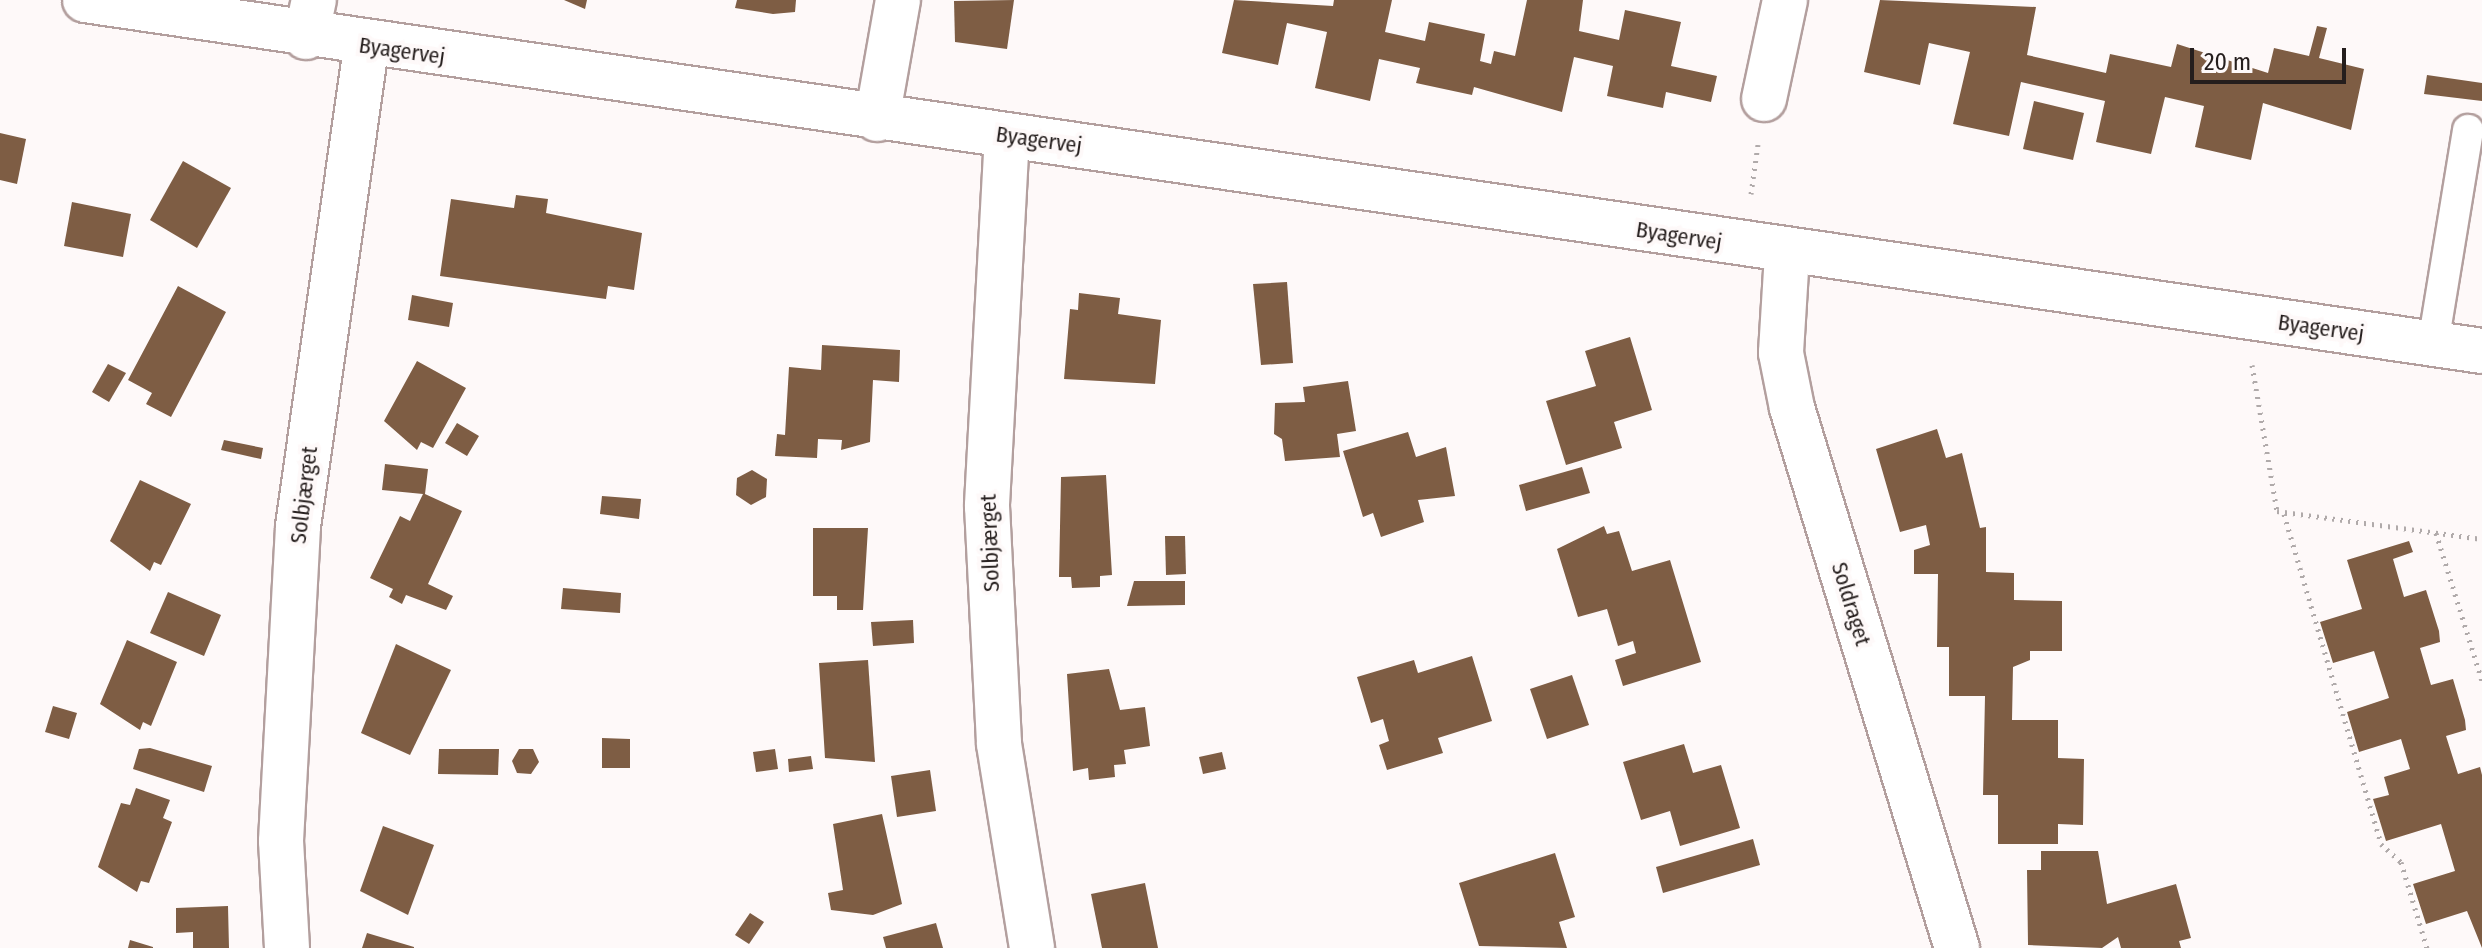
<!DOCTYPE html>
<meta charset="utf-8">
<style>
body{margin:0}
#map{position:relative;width:2482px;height:948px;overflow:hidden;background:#fef9f9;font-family:"Fira Sans Condensed",sans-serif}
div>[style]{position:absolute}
.building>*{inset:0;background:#7e5d44}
.path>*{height:5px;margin-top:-2.5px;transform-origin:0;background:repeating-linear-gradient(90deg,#b0aaaa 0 2px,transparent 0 8px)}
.roads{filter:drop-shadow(2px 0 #b39f9e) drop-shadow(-2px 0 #b39f9e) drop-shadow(0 2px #b39f9e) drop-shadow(0 -2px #b39f9e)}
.lane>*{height:30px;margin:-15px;padding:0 15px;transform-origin:15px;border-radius:15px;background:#fff}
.street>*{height:44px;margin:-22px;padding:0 22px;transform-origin:22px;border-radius:22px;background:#fff}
.secondary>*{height:44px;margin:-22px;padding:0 22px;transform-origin:22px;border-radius:22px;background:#fff}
span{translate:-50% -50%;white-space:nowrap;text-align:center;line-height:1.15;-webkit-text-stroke:8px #fef9f9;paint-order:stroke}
.street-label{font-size:22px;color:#251e1d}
.scale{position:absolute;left:2190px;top:48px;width:156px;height:36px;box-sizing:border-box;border:4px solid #251e1d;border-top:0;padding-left:10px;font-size:24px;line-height:28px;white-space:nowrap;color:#251e1d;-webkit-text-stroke:6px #fef9f9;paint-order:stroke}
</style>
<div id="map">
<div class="building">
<div style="clip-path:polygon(564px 0,587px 0,585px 9px)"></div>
<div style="clip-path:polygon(737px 0,796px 0,795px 12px,773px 14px,735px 8px)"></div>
<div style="clip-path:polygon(1014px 0,1007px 49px,955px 42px,954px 1px)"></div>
<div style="clip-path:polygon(1234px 0,1333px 6px,1334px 0,1392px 0,1385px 32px,1425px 41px,1429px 22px,1485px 34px,1480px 61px,1491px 64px,1494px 51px,1515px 56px,1527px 0,1583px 0,1579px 31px,1619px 40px,1625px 10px,1681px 22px,1671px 66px,1717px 76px,1711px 102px,1666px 92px,1663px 108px,1607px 96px,1613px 66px,1574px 57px,1562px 112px,1474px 87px,1472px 95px,1416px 83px,1420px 68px,1379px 59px,1370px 101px,1315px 88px,1327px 32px,1287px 23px,1278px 65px,1222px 53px)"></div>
<div style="clip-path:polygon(1880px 0,2036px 7px,2027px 55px,2106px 73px,2110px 54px,2171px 67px,2177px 44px,2268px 73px,2274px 48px,2309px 56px,2317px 26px,2327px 28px,2319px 58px,2364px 69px,2351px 130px,2263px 103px,2251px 160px,2195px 147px,2204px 106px,2165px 97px,2151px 154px,2096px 142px,2105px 101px,2021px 82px,2009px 136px,1953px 124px,1970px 52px,1929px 43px,1920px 85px,1864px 72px)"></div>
<div style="clip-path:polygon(2427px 75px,2482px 83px,2482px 101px,2424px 94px)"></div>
<div style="clip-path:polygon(2034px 101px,2084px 113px,2073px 160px,2023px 149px)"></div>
<div style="clip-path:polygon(0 133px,26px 139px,17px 184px,0 180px)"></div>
<div style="clip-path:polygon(183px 161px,231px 188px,197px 248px,150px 220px)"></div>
<div style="clip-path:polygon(516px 195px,548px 199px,546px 213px,642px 233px,634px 290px,608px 286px,606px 299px,440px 276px,451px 199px,514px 208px)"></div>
<div style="clip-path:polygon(72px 202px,131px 214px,123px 257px,64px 246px)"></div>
<div style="clip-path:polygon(1287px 282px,1293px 363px,1261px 365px,1253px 284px)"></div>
<div style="clip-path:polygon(178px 286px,226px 312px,171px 417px,146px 404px,152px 393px,128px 380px)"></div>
<div style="clip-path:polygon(1079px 293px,1120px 298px,1118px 314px,1161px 320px,1155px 384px,1064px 379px,1070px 309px,1078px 310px)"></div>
<div style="clip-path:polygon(412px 295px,453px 303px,449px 327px,408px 320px)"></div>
<div style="clip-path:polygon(1630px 337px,1652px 410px,1614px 422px,1622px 448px,1566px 465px,1546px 401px,1596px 386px,1585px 351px)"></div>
<div style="clip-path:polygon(822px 345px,900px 350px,899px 382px,873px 380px,870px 442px,841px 450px,842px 440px,818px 439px,817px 458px,775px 456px,777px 434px,785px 435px,789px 367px,821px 370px)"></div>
<div style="clip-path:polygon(417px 361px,466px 388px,433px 448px,421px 442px,417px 450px,384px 421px)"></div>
<div style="clip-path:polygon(108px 364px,126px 373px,109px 402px,92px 392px)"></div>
<div style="clip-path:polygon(1348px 381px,1356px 431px,1337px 434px,1340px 457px,1285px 461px,1282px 439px,1274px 434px,1275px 403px,1305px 402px,1303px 387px)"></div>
<div style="clip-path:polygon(457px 423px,479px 436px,467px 456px,445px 443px)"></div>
<div style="clip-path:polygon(1937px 429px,1946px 458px,1962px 453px,1980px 528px,1986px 527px,1986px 572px,2014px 573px,2014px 600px,2062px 601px,2062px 651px,2030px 651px,2030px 660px,2013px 667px,2012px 720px,2058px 720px,2058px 758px,2084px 759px,2083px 825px,2058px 824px,2058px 844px,1998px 844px,1998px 795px,1983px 795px,1985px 696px,1949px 696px,1949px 647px,1937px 647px,1938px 574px,1914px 574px,1914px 550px,1930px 545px,1926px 525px,1900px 532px,1876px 449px)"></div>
<div style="clip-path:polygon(1408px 432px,1416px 457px,1446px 447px,1455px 496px,1418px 500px,1424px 522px,1381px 537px,1373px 513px,1363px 517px,1343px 451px)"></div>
<div style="clip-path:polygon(224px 440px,263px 448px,261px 459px,221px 450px)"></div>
<div style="clip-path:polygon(385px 464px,428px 469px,425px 494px,462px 511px,428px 584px,453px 596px,446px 610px,406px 595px,402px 604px,389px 597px,393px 589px,370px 578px,400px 516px,410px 521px,423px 494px,382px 490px)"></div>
<div style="clip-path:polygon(1582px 467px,1590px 493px,1526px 511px,1519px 485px)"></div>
<div style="clip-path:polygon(752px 470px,767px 479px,766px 497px,751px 505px,736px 495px,737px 478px)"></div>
<div style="clip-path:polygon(1106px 475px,1112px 575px,1100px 576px,1100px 587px,1072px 588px,1071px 577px,1059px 577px,1061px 477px)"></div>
<div style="clip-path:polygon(140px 480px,191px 504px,161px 565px,154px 562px,150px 571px,110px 541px)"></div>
<div style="clip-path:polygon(602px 496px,641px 499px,639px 519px,600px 514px)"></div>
<div style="clip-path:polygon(1604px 526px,1607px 534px,1619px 531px,1632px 571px,1670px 560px,1701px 662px,1623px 686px,1615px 660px,1636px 653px,1633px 641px,1618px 646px,1607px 609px,1578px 617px,1557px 549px)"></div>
<div style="clip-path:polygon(813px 528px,868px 528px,863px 610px,837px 610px,837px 596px,813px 596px)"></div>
<div style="clip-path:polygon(1165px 536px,1185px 536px,1186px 574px,1166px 575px)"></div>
<div style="clip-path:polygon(2409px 541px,2413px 552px,2393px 559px,2404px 597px,2426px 590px,2439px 631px,2440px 642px,2420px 648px,2431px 685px,2453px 679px,2465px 720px,2466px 730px,2446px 736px,2458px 774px,2480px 767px,2482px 775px,2482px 948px,2467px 911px,2426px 924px,2413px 884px,2455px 871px,2441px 824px,2386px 841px,2373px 799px,2389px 795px,2384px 777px,2410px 769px,2401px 739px,2359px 752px,2347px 712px,2389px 698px,2374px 651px,2333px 663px,2320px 622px,2362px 609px,2347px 560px)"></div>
<div style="clip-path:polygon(1134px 581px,1185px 581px,1185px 605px,1127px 606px)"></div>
<div style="clip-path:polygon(563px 588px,621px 593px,620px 613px,561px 609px)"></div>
<div style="clip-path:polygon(168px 592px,221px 615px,204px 656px,150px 633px)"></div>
<div style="clip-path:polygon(913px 620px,914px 643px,873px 646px,871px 622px)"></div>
<div style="clip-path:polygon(127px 640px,177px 662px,151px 726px,143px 722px,140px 730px,100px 704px)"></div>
<div style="clip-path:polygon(396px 644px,451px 670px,410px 755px,361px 733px)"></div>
<div style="clip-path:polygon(1472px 656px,1492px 721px,1438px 738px,1443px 753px,1387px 770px,1379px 745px,1389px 741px,1383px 719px,1371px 723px,1357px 677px,1414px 660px,1418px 673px)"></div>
<div style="clip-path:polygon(868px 660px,875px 762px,825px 758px,819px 663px)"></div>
<div style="clip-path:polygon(1109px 669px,1120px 710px,1145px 707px,1150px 746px,1124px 750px,1126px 764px,1114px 765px,1115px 777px,1089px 780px,1088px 768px,1073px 771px,1067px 674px)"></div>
<div style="clip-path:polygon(1572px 675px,1589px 725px,1547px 739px,1530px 689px)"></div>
<div style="clip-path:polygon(53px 706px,77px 713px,69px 739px,45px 732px)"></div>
<div style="clip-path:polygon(602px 738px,630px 739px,630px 768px,602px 768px)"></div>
<div style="clip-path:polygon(1684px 744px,1693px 773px,1721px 765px,1740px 828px,1680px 846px,1670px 811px,1641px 820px,1623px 762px)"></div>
<div style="clip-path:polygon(150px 748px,212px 766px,204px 792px,133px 769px,139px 749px)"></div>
<div style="clip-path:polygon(439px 749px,499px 749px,498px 775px,438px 774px)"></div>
<div style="clip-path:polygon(519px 749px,533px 749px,539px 762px,531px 774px,517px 773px,512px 761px)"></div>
<div style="clip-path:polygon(775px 749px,778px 769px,756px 772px,753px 752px)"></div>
<div style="clip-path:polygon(1222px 752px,1226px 769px,1203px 774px,1199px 757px)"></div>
<div style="clip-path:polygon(811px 756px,813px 769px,789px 772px,788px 759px)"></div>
<div style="clip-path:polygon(930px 770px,936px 811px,897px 817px,891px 776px)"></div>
<div style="clip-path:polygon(136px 788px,170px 800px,163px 818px,172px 822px,149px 883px,141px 881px,137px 892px,98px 867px,121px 803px,130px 805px)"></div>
<div style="clip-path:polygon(882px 814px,902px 904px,873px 915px,831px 910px,828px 893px,843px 890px,833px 824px)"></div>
<div style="clip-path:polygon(383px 826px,434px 845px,408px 915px,360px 891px)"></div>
<div style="clip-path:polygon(1753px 839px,1760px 865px,1663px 893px,1656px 867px)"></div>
<div style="clip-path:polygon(2041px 851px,2098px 851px,2107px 904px,2176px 884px,2191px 938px,2179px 941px,2181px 948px,2121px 948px,2118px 937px,2102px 948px,2028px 945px,2027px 870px,2041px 870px)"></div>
<div style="clip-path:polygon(1555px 853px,1575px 917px,1559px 922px,1567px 948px,1479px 946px,1459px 883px)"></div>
<div style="clip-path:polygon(1145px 883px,1158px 948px,1102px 948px,1091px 894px)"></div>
<div style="clip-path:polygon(228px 906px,229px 948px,193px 948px,193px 932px,176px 933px,176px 908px)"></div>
<div style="clip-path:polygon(750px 913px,764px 922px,749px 944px,735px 935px)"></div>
<div style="clip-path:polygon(936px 923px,943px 948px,886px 948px,883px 937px)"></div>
<div style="clip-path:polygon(367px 933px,414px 947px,414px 948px,362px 948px)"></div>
<div style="clip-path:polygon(130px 940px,153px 947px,153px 948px,128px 948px)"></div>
</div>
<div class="path">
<div style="left:1751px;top:194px;width:50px;rotate:-82deg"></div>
<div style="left:2252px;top:365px;width:148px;rotate:80.3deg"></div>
<div style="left:2277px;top:511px;width:207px;rotate:7.8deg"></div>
<div style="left:2284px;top:514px;width:344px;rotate:73.6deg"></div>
<div style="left:2381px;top:844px;width:27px;rotate:42deg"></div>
<div style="left:2401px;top:862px;width:90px;rotate:73.2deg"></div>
<div style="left:2436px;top:533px;width:155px;rotate:72.7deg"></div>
</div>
<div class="roads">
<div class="lane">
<div style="left:2433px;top:344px;width:217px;rotate:-80.7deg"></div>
</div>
<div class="street">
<div style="left:306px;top:37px;width:38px;rotate:-78deg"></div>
<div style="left:1764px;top:99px;width:101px;rotate:-78deg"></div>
<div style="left:877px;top:119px;width:121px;rotate:-80deg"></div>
<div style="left:1007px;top:135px;width:372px;rotate:93.1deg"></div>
<div style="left:987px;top:506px;width:238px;rotate:87.1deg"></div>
<div style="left:999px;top:744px;width:207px;rotate:80.8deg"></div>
<div style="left:1787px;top:254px;width:99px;rotate:93.5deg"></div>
<div style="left:1781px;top:353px;width:56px;rotate:78.7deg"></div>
<div style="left:1792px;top:408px;width:565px;rotate:73.01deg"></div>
<div style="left:287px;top:948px;width:107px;rotate:-93.2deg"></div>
<div style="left:281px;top:841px;width:315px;rotate:-86.9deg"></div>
<div style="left:298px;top:526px;width:485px;rotate:-81.9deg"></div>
</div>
<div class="secondary">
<div style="left:85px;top:0;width:2423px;rotate:8.33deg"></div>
</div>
</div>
<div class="street-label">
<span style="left:402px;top:51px;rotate:8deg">Byagervej</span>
<span style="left:1039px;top:140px;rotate:8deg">Byagervej</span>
<span style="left:1679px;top:236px;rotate:9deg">Byagervej</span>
<span style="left:2321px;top:328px;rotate:8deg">Byagervej</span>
<span style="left:304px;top:495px;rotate:-83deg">Solbjærget</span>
<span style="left:990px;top:543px;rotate:-92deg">Solbjærget</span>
<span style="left:1851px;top:604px;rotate:73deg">Soldraget</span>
</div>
<div class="scale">20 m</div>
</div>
